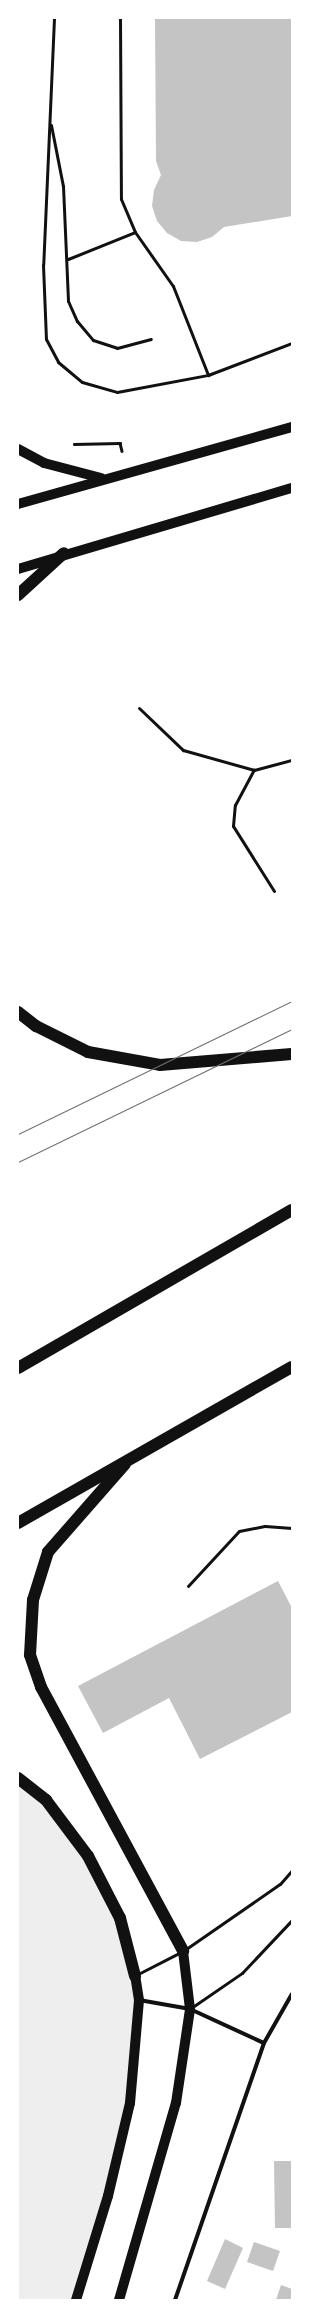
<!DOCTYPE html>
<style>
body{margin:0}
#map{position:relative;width:310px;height:2318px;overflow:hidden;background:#fff;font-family:Cabin,sans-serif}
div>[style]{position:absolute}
.green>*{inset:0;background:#eee}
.building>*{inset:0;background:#c4c4c4}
.path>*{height:2.5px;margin:-1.25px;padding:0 1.25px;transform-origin:1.25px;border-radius:1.25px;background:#111}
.service>*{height:3px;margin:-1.5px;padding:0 1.5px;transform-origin:1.5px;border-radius:1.5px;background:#111}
.minor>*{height:4px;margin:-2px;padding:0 2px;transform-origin:2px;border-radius:2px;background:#111}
.primary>*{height:10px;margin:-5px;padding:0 5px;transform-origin:5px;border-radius:5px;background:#111}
.motorway>*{height:12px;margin:-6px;padding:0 6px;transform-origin:6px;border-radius:6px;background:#111}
.tram>*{height:1px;margin:-0.5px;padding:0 0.5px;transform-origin:0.5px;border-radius:0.5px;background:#707070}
span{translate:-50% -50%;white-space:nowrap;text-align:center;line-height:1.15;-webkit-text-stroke:3px #fff;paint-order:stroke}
.frame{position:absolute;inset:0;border:19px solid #fff;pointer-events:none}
</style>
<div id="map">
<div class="green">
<div style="clip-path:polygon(18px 1778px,46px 1800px,120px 1918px,135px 1976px,130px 2103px,76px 2300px,18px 2300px)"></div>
</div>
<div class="building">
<div style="clip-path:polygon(155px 18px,292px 18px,292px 216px,224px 227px,212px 237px,197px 242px,181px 241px,167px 233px,157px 221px,152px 206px,154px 190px,161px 175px,156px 161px)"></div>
<div style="clip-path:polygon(278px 1581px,292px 1608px,292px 1712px,200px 1759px,169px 1698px,103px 1733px,78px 1686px)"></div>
<div style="clip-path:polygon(274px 2161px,292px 2161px,292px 2228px,275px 2228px)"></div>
<div style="clip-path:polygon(225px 2239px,243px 2248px,225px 2289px,207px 2281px)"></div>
<div style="clip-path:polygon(254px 2242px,280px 2251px,273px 2271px,247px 2262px)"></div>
<div style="clip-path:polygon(281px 2285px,292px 2289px,292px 2300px,276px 2300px)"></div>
</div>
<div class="path">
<div style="left:74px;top:444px;width:46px;rotate:-1.2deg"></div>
<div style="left:120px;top:443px;width:8px;rotate:76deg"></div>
</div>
<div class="service">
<div style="left:54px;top:18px;width:247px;rotate:92.5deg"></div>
<div style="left:43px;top:265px;width:74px;rotate:87.7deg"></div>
<div style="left:46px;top:339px;width:26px;rotate:62deg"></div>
<div style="left:58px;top:362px;width:31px;rotate:40deg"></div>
<div style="left:82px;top:382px;width:36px;rotate:16deg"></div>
<div style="left:117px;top:392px;width:93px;rotate:-10.6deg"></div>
<div style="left:208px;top:375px;width:90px;rotate:-20.9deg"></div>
<div style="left:120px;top:18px;width:181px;rotate:89.7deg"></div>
<div style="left:121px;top:199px;width:36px;rotate:67deg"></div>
<div style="left:135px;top:232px;width:66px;rotate:54.9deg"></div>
<div style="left:173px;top:286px;width:96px;rotate:68.5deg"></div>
<div style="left:51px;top:125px;width:62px;rotate:78.9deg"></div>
<div style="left:63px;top:186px;width:115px;rotate:87.5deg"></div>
<div style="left:68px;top:301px;width:22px;rotate:66deg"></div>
<div style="left:77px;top:321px;width:25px;rotate:50deg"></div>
<div style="left:93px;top:340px;width:25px;rotate:18deg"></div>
<div style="left:117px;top:348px;width:35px;rotate:-15deg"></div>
<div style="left:68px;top:259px;width:72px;rotate:-21.9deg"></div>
<div style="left:139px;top:708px;width:61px;rotate:43.7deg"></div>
<div style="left:183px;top:750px;width:74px;rotate:15.7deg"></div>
<div style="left:274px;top:891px;width:77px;rotate:-122.2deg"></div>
<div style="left:233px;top:826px;width:21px;rotate:-85deg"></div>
<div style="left:235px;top:805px;width:40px;rotate:-62deg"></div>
<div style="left:254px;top:770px;width:39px;rotate:-15deg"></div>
<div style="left:188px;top:1586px;width:75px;rotate:-47.2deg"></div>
<div style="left:239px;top:1531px;width:26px;rotate:-11deg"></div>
<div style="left:265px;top:1526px;width:27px;rotate:4deg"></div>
<div style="left:186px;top:1949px;width:114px;rotate:-34.7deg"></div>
<div style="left:280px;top:1884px;width:18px;rotate:-49deg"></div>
<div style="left:138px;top:1974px;width:48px;rotate:-27.1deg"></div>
<div style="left:191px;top:2008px;width:62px;rotate:-34.5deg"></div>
<div style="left:242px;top:1973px;width:73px;rotate:-46.7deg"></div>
</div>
<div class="minor">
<div style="left:139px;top:2000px;width:52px;rotate:10deg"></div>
<div style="left:190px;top:2009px;width:81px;rotate:24.7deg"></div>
<div style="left:264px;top:2043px;width:56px;rotate:-60.3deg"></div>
<div style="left:175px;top:2300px;width:272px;rotate:-70.9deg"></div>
</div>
<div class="primary">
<div style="left:18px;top:449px;width:30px;rotate:28deg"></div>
<div style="left:44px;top:463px;width:59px;rotate:14.7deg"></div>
<div style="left:18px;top:504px;width:285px;rotate:-15.7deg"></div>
<div style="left:18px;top:569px;width:286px;rotate:-16.5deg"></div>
<div style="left:76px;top:2300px;width:109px;rotate:-72.9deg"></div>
<div style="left:108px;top:2196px;width:96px;rotate:-76.7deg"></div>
<div style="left:130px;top:2103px;width:103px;rotate:-85deg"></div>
<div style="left:139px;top:2000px;width:24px;rotate:-99deg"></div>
<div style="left:119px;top:2300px;width:205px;rotate:-73.9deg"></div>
<div style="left:176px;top:2103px;width:95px;rotate:-81.5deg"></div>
<div style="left:190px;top:2009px;width:58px;rotate:-96.9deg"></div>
</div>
<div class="motorway">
<div style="left:18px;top:595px;width:62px;rotate:-42.4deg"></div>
<div style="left:18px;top:1012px;width:23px;rotate:38deg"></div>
<div style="left:36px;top:1026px;width:58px;rotate:26.6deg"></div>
<div style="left:88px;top:1052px;width:73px;rotate:10.2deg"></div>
<div style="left:160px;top:1065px;width:132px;rotate:-4.8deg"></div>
<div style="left:18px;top:1368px;width:316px;rotate:-30deg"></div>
<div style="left:125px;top:1464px;width:117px;rotate:131.2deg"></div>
<div style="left:48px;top:1552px;width:50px;rotate:107.4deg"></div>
<div style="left:33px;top:1600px;width:55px;rotate:93.1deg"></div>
<div style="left:30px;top:1655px;width:34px;rotate:71deg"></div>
<div style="left:41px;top:1687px;width:300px;rotate:61.7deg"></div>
<div style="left:18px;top:1523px;width:315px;rotate:-29.7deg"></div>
<div style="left:18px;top:1778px;width:36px;rotate:38deg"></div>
<div style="left:46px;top:1800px;width:70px;rotate:53.1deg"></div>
<div style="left:88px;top:1856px;width:70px;rotate:62.7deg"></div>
<div style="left:120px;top:1918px;width:60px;rotate:75.5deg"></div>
</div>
<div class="tram">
<div style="left:18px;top:1134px;width:305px;rotate:-25.9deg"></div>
<div style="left:18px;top:1162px;width:305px;rotate:-25.9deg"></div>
</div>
<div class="frame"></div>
</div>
